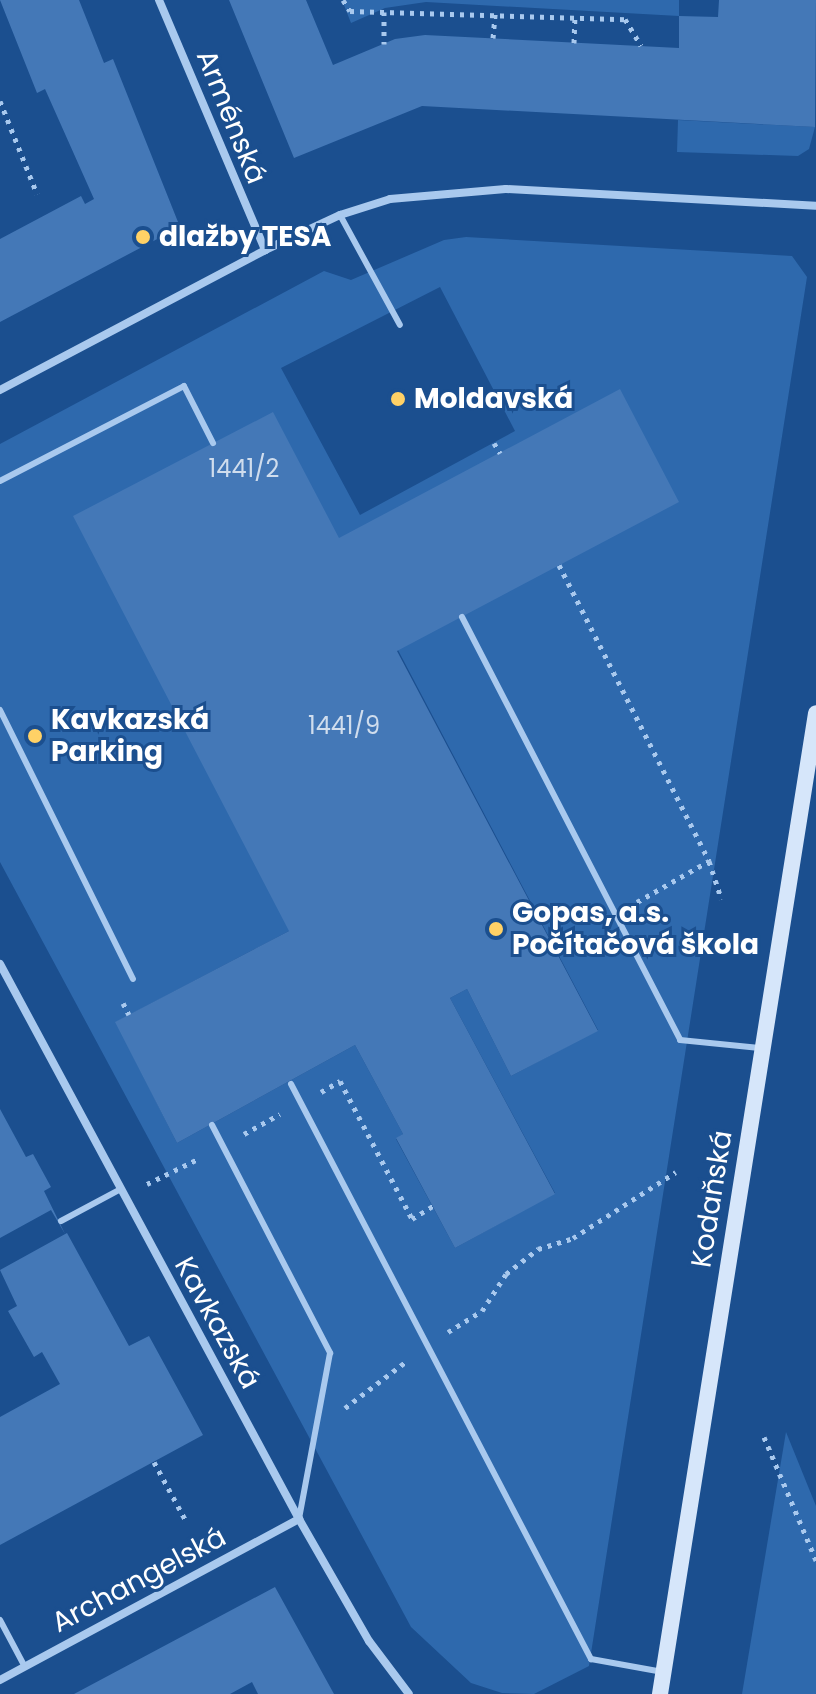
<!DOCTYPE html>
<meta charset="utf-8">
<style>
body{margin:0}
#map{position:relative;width:816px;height:1694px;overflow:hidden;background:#1b4f8f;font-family:Poppins,sans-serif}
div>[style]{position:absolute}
.green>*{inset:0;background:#2e69ad}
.building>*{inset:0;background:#4478b7}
.path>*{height:5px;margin-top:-2.5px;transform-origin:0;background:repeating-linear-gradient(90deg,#a9c9ee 0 4px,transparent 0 10px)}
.lane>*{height:6px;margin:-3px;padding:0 3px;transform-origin:3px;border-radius:3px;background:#a9c9ee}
.street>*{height:8px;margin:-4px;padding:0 4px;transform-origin:4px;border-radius:4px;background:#a9c9ee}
.secondary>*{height:16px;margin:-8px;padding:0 8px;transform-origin:8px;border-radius:8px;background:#d6e6fa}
.dots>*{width:22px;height:22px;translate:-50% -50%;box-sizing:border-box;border:4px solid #1b4f8f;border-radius:50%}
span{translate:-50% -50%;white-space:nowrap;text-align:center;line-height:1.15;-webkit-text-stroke:6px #1b4f8f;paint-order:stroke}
.number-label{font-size:24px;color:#d0dded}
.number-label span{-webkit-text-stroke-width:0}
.street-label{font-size:28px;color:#fff}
.poi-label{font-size:28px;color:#fff;font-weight:700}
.left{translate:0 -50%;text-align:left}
</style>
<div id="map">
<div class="green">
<div style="clip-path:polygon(342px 0,679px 0,679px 16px,426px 2px,385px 8px,351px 23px)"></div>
<div style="clip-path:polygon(678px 120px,815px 127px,809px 149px,798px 156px,677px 152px)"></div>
<div style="clip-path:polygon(evenodd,466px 237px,792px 256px,807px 277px,589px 1666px,534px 1694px,502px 1693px,471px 1683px,411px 1627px,0 862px,0 444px,324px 271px,351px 280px,444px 240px,466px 237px,440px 287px,515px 431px,360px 515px,281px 368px,440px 287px,466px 237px,339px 538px,598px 1030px,511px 1076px,467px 989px,450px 998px,555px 1193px,455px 1248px,396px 1139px,403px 1134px,355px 1045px,177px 1143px,116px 1022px,289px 931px,339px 538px)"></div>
<div style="clip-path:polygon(786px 1432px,816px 1506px,816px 1694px,742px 1694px)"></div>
</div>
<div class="building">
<div style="clip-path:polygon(0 0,79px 0,104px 63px,113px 59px,180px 227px,0 322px,0 239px,81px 196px,85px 204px,94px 199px,45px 89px,37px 93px)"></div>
<div style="clip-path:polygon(229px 0,306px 0,333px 65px,395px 39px,425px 35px,679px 48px,679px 16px,718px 17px,719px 0,816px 0,815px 127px,422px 106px,294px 158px)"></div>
<div style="clip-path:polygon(620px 389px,679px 502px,397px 651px,598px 1031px,511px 1076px,467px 989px,450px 998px,555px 1194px,455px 1248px,396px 1138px,403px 1134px,355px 1045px,177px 1143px,115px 1022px,289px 931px,73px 516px,273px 412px,339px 538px)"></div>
<div style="clip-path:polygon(0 1109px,26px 1157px,33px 1154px,51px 1187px,44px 1191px,65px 1234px,51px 1210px,0 1238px)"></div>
<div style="clip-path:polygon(67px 1233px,129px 1346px,149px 1336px,203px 1435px,0 1545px,0 1417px,60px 1384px,42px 1352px,34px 1357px,8px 1311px,17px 1306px,0 1270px)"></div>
<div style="clip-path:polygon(275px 1587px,334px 1694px,258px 1694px,252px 1682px,230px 1694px,74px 1694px)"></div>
</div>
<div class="path">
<div style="left:343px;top:0;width:13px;rotate:58deg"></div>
<div style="left:350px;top:11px;width:275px;rotate:1.7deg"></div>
<div style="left:625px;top:19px;width:31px;rotate:59deg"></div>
<div style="left:384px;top:12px;width:32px;rotate:90deg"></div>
<div style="left:493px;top:38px;width:24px;rotate:-85deg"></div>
<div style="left:574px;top:43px;width:27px;rotate:-88deg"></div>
<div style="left:0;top:101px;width:100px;rotate:68.3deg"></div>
<div style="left:494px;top:443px;width:12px;rotate:59deg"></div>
<div style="left:559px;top:565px;width:332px;rotate:63.1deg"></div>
<div style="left:709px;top:861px;width:40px;rotate:72deg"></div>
<div style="left:637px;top:902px;width:83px;rotate:-29.7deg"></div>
<div style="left:123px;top:1003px;width:13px;rotate:63deg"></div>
<div style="left:321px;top:1092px;width:22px;rotate:-30deg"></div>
<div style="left:340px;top:1081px;width:156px;rotate:62.4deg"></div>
<div style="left:412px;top:1219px;width:25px;rotate:-32deg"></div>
<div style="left:244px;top:1134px;width:41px;rotate:-29.1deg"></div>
<div style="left:147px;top:1184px;width:59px;rotate:-26.1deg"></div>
<div style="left:448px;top:1332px;width:40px;rotate:-32deg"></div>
<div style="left:482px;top:1311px;width:44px;rotate:-57deg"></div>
<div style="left:506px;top:1274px;width:41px;rotate:-38deg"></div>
<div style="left:538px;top:1249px;width:37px;rotate:-17deg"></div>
<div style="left:573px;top:1238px;width:122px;rotate:-32.7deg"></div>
<div style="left:345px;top:1408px;width:78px;rotate:-37.2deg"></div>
<div style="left:764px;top:1437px;width:134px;rotate:67.1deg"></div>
<div style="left:154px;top:1462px;width:65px;rotate:61.5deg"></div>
</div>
<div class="lane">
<div style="left:340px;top:215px;width:125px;rotate:61.4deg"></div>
<div style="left:0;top:481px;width:207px;rotate:-27.3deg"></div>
<div style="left:184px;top:386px;width:64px;rotate:63deg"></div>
<div style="left:462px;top:617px;width:476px;rotate:62.7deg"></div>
<div style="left:680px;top:1040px;width:80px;rotate:5.7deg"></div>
<div style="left:0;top:710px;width:300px;rotate:63.7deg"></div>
<div style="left:291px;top:1084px;width:649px;rotate:62.45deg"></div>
<div style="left:591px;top:1659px;width:73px;rotate:10.2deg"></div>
<div style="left:212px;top:1125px;width:257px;rotate:62.6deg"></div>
<div style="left:330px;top:1353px;width:169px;rotate:100.6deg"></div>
<div style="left:61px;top:1221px;width:66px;rotate:-28.1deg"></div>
<div style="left:0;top:1620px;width:53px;rotate:62deg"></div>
</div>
<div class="street">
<div style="left:159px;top:0;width:272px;rotate:67deg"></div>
<div style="left:0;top:390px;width:300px;rotate:-27.8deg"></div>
<div style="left:265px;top:250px;width:83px;rotate:-25deg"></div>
<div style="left:340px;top:215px;width:52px;rotate:-17.7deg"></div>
<div style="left:390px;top:199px;width:116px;rotate:-4.9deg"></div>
<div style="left:506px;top:189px;width:310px;rotate:3.1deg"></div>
<div style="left:0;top:964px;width:630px;rotate:61.69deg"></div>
<div style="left:299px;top:1519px;width:141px;rotate:60.2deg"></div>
<div style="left:369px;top:1641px;width:66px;rotate:53deg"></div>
<div style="left:0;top:1680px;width:340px;rotate:-28.3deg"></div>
</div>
<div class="secondary">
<div style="left:660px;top:1694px;width:993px;rotate:-80.96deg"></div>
</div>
<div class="dots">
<div style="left:143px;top:237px;background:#ffd166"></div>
<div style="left:398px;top:399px;background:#ffd166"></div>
<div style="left:35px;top:736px;background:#ffd166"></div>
<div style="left:496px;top:929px;background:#ffd166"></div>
</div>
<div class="number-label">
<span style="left:244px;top:469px">1441/2</span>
<span style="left:344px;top:726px">1441/9</span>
</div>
<div class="street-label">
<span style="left:231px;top:117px;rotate:68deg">Arménská</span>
<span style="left:712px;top:1199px;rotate:-81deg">Kodaňská</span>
<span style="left:217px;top:1323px;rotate:61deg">Kavkazská</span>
<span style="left:139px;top:1580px;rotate:-28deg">Archangelská</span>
</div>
<div class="poi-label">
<span class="left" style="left:159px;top:237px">dlažby TESA</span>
<span class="left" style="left:414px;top:399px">Moldavská</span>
<span class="left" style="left:51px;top:736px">Kavkazská<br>Parking</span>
<span class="left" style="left:512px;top:929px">Gopas, a.s.<br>Počítačová škola</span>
</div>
</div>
